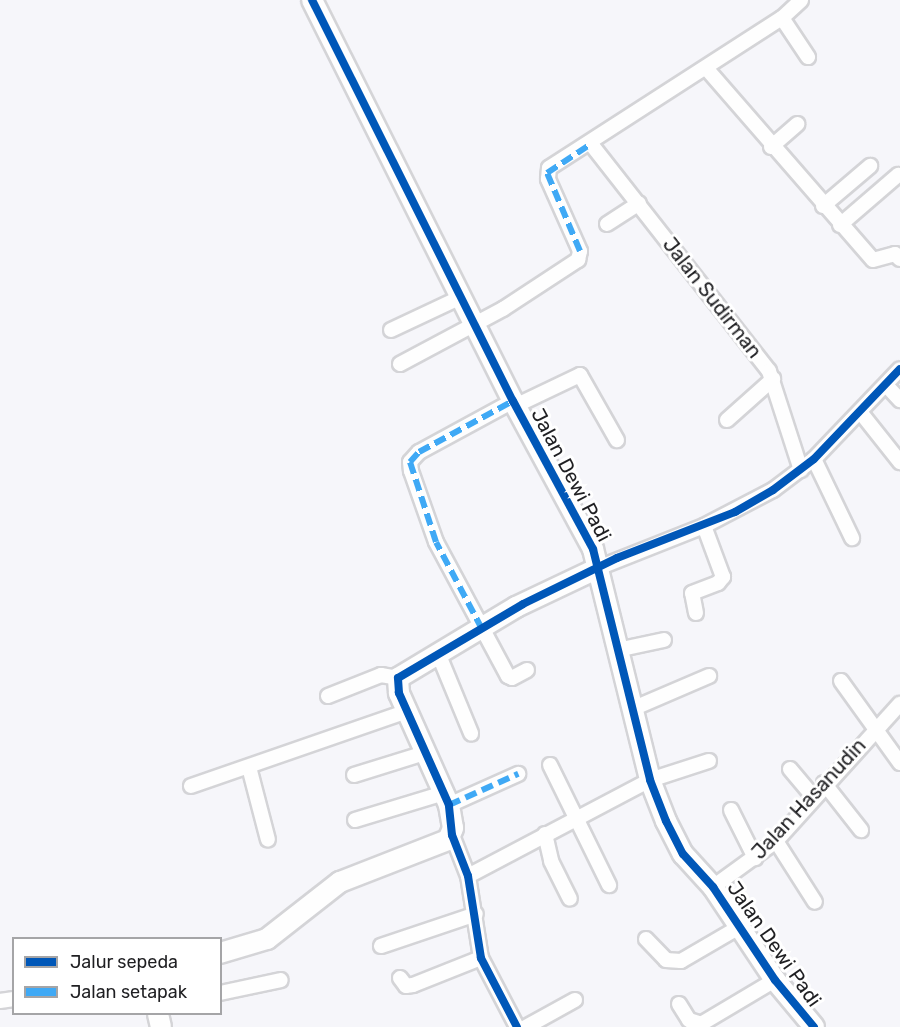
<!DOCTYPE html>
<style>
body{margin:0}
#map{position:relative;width:900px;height:1027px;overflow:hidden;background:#f6f6fa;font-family:Rubik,sans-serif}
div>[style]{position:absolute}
.roads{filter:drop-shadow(2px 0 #d4d4d7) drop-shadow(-2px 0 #d4d4d7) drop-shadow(0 2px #d4d4d7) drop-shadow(0 -2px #d4d4d7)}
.street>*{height:14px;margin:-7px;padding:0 7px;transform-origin:7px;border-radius:7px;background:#fefefe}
.secondary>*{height:20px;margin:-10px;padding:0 10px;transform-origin:10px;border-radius:10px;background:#fefefe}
.quiet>*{height:6px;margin-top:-3px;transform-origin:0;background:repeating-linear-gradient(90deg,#3fa9f5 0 12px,transparent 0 18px)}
.cycleway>*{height:8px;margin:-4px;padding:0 4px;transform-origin:4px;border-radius:4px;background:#0057b8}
span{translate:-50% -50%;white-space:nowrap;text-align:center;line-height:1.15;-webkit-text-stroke:6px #fff;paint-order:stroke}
.street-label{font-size:20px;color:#1f1f22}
.legend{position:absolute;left:12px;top:937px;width:210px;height:78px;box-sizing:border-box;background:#fff;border:2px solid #a5a5a7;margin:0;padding:8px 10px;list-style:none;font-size:18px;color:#1f1f22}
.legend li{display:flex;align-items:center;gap:12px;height:30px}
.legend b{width:30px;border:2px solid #a5a5a7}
</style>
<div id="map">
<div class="roads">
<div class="street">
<div style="left:782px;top:18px;width:47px;rotate:56.3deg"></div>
<div style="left:706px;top:68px;width:254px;rotate:49deg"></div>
<div style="left:873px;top:260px;width:23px;rotate:-15deg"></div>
<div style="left:895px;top:254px;width:7px;rotate:45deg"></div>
<div style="left:591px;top:144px;width:288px;rotate:51.9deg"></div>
<div style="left:769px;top:371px;width:104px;rotate:72.1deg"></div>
<div style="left:771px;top:147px;width:35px;rotate:-41deg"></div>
<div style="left:823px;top:206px;width:62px;rotate:-40.4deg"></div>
<div style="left:607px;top:224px;width:38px;rotate:-33deg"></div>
<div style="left:840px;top:225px;width:77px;rotate:-40.8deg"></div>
<div style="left:391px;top:330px;width:77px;rotate:-25.2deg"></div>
<div style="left:400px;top:364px;width:117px;rotate:-28.1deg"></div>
<div style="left:503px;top:309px;width:90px;rotate:-33.2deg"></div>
<div style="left:578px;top:260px;width:9px;rotate:-77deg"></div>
<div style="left:580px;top:251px;width:79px;rotate:-114deg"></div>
<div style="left:548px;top:179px;width:11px;rotate:-85deg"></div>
<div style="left:549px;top:168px;width:277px;rotate:-32.8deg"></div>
<div style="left:782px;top:18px;width:26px;rotate:-43deg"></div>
<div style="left:886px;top:385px;width:21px;rotate:47deg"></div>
<div style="left:513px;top:401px;width:107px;rotate:151.5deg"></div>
<div style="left:419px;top:452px;width:13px;rotate:132deg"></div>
<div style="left:410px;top:462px;width:9px;rotate:84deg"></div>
<div style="left:411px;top:471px;width:75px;rotate:70.6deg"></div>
<div style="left:436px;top:542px;width:152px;rotate:61.8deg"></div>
<div style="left:508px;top:676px;width:4px;rotate:27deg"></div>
<div style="left:512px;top:678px;width:17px;rotate:-28deg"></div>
<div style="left:515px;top:406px;width:72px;rotate:-25.5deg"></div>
<div style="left:580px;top:375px;width:75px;rotate:60.4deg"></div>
<div style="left:861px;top:413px;width:63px;rotate:51.5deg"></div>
<div style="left:727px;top:420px;width:62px;rotate:-41.7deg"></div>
<div style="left:814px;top:459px;width:88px;rotate:64.3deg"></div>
<div style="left:598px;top:568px;width:114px;rotate:-21.6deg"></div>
<div style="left:704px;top:526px;width:78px;rotate:-27.6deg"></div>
<div style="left:773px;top:490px;width:51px;rotate:-37.1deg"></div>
<div style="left:814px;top:459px;width:124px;rotate:-46.3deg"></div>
<div style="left:696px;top:613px;width:20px;rotate:-101deg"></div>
<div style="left:692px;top:593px;width:28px;rotate:-21deg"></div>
<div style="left:718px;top:583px;width:8px;rotate:-50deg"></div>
<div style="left:723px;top:577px;width:54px;rotate:-110.4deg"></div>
<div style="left:617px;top:650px;width:48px;rotate:-12deg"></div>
<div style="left:438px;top:653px;width:87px;rotate:67.6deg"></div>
<div style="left:841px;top:681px;width:101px;rotate:54.3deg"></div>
<div style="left:328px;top:696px;width:57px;rotate:-21.6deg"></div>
<div style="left:381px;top:675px;width:17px;rotate:10deg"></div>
<div style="left:632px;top:709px;width:84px;rotate:-23.2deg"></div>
<div style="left:550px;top:765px;width:134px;rotate:63.8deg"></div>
<div style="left:249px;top:767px;width:75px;rotate:75.4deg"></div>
<div style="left:790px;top:769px;width:35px;rotate:50deg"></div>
<div style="left:354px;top:775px;width:77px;rotate:-17.3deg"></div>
<div style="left:824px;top:783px;width:60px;rotate:51.8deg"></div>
<div style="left:191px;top:786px;width:230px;rotate:-19.1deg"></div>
<div style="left:449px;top:805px;width:76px;rotate:-24.2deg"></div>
<div style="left:731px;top:810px;width:54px;rotate:63.4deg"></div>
<div style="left:355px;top:820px;width:93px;rotate:-16.9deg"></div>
<div style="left:545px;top:834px;width:28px;rotate:77deg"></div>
<div style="left:551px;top:861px;width:42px;rotate:63.4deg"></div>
<div style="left:452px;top:835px;width:44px;rotate:68.7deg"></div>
<div style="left:468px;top:876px;width:83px;rotate:81deg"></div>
<div style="left:481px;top:958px;width:78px;rotate:62.4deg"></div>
<div style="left:776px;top:841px;width:72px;rotate:57.4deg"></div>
<div style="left:468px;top:876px;width:206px;rotate:-27.8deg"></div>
<div style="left:650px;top:780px;width:62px;rotate:-17.9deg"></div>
<div style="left:713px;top:887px;width:78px;rotate:-36.1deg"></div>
<div style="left:776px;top:841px;width:185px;rotate:-47.9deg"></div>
<div style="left:646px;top:939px;width:29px;rotate:46deg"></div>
<div style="left:666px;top:960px;width:15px;rotate:4deg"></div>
<div style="left:681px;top:961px;width:69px;rotate:-30.3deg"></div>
<div style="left:381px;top:946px;width:100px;rotate:-18.6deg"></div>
<div style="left:400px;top:978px;width:10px;rotate:53deg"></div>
<div style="left:406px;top:986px;width:7px;rotate:-8deg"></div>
<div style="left:413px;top:985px;width:73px;rotate:-21.7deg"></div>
<div style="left:220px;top:993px;width:62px;rotate:-12deg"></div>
<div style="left:0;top:1001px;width:14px;rotate:-8deg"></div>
<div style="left:679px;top:1004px;width:19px;rotate:58deg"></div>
<div style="left:689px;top:1020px;width:13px;rotate:18deg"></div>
<div style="left:701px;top:1024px;width:86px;rotate:-30.7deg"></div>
<div style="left:526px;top:1027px;width:56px;rotate:-28.9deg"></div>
</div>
<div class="secondary">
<div style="left:312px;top:0;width:449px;rotate:63.4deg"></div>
<div style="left:513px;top:401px;width:168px;rotate:61.6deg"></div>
<div style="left:593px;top:549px;width:238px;rotate:76.1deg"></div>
<div style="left:650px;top:780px;width:44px;rotate:68.7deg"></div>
<div style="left:666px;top:821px;width:37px;rotate:63deg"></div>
<div style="left:683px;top:854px;width:45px;rotate:47.7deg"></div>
<div style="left:713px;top:887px;width:112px;rotate:56.3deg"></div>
<div style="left:775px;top:980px;width:61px;rotate:50.3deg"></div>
<div style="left:220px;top:953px;width:49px;rotate:-16.6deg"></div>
<div style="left:267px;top:939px;width:93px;rotate:-38deg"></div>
<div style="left:340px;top:882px;width:116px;rotate:-21.3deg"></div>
<div style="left:448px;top:840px;width:13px;rotate:-67deg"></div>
<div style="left:453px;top:828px;width:23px;rotate:-100deg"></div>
<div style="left:449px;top:805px;width:123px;rotate:-114.1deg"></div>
<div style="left:399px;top:693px;width:15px;rotate:-94deg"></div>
<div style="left:398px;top:678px;width:138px;rotate:-31deg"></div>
<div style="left:516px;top:607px;width:91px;rotate:-25.4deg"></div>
<div style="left:158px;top:1014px;width:13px;rotate:77deg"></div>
</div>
</div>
<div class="quiet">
<div style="left:580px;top:251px;width:85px;rotate:-112.9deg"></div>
<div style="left:547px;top:173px;width:53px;rotate:-33.4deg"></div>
<div style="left:482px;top:629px;width:98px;rotate:-117.9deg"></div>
<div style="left:436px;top:542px;width:84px;rotate:-108deg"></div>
<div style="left:410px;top:462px;width:13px;rotate:-48deg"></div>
<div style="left:419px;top:452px;width:107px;rotate:-28.5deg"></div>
<div style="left:449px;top:805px;width:76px;rotate:-24.2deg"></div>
</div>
<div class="cycleway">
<div style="left:312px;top:0;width:449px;rotate:63.4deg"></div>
<div style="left:513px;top:401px;width:168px;rotate:61.6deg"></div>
<div style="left:593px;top:549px;width:238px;rotate:76.1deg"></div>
<div style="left:650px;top:780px;width:44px;rotate:68.7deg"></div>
<div style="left:666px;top:821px;width:37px;rotate:63deg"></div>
<div style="left:683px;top:854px;width:45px;rotate:47.7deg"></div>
<div style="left:713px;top:887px;width:112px;rotate:56.3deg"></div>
<div style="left:775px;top:980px;width:61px;rotate:50.3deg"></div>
<div style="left:517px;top:1027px;width:78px;rotate:-117.6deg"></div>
<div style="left:481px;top:958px;width:83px;rotate:-99deg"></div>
<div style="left:468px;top:876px;width:44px;rotate:-111.3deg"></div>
<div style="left:452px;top:835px;width:30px;rotate:-96deg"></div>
<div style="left:449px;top:805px;width:123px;rotate:-114.1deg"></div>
<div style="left:399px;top:693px;width:15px;rotate:-94deg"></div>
<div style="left:398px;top:678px;width:145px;rotate:-30.6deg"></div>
<div style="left:523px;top:604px;width:105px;rotate:-26.1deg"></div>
<div style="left:617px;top:558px;width:127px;rotate:-21.3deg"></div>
<div style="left:735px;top:512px;width:44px;rotate:-30.1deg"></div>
<div style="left:773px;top:490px;width:51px;rotate:-37.1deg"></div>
<div style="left:814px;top:459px;width:124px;rotate:-46.3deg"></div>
</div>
<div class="street-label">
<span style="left:712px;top:298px;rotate:52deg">Jalan Sudirman</span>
<span style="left:571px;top:475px;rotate:62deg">Jalan Dewi Padi</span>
<span style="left:809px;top:799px;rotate:-47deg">Jalan Hasanudin</span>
<span style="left:774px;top:944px;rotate:55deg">Jalan Dewi Padi</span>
</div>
<ul class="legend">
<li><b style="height:8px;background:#0057b8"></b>Jalur sepeda</li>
<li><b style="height:8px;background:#3fa9f5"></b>Jalan setapak</li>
</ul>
</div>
